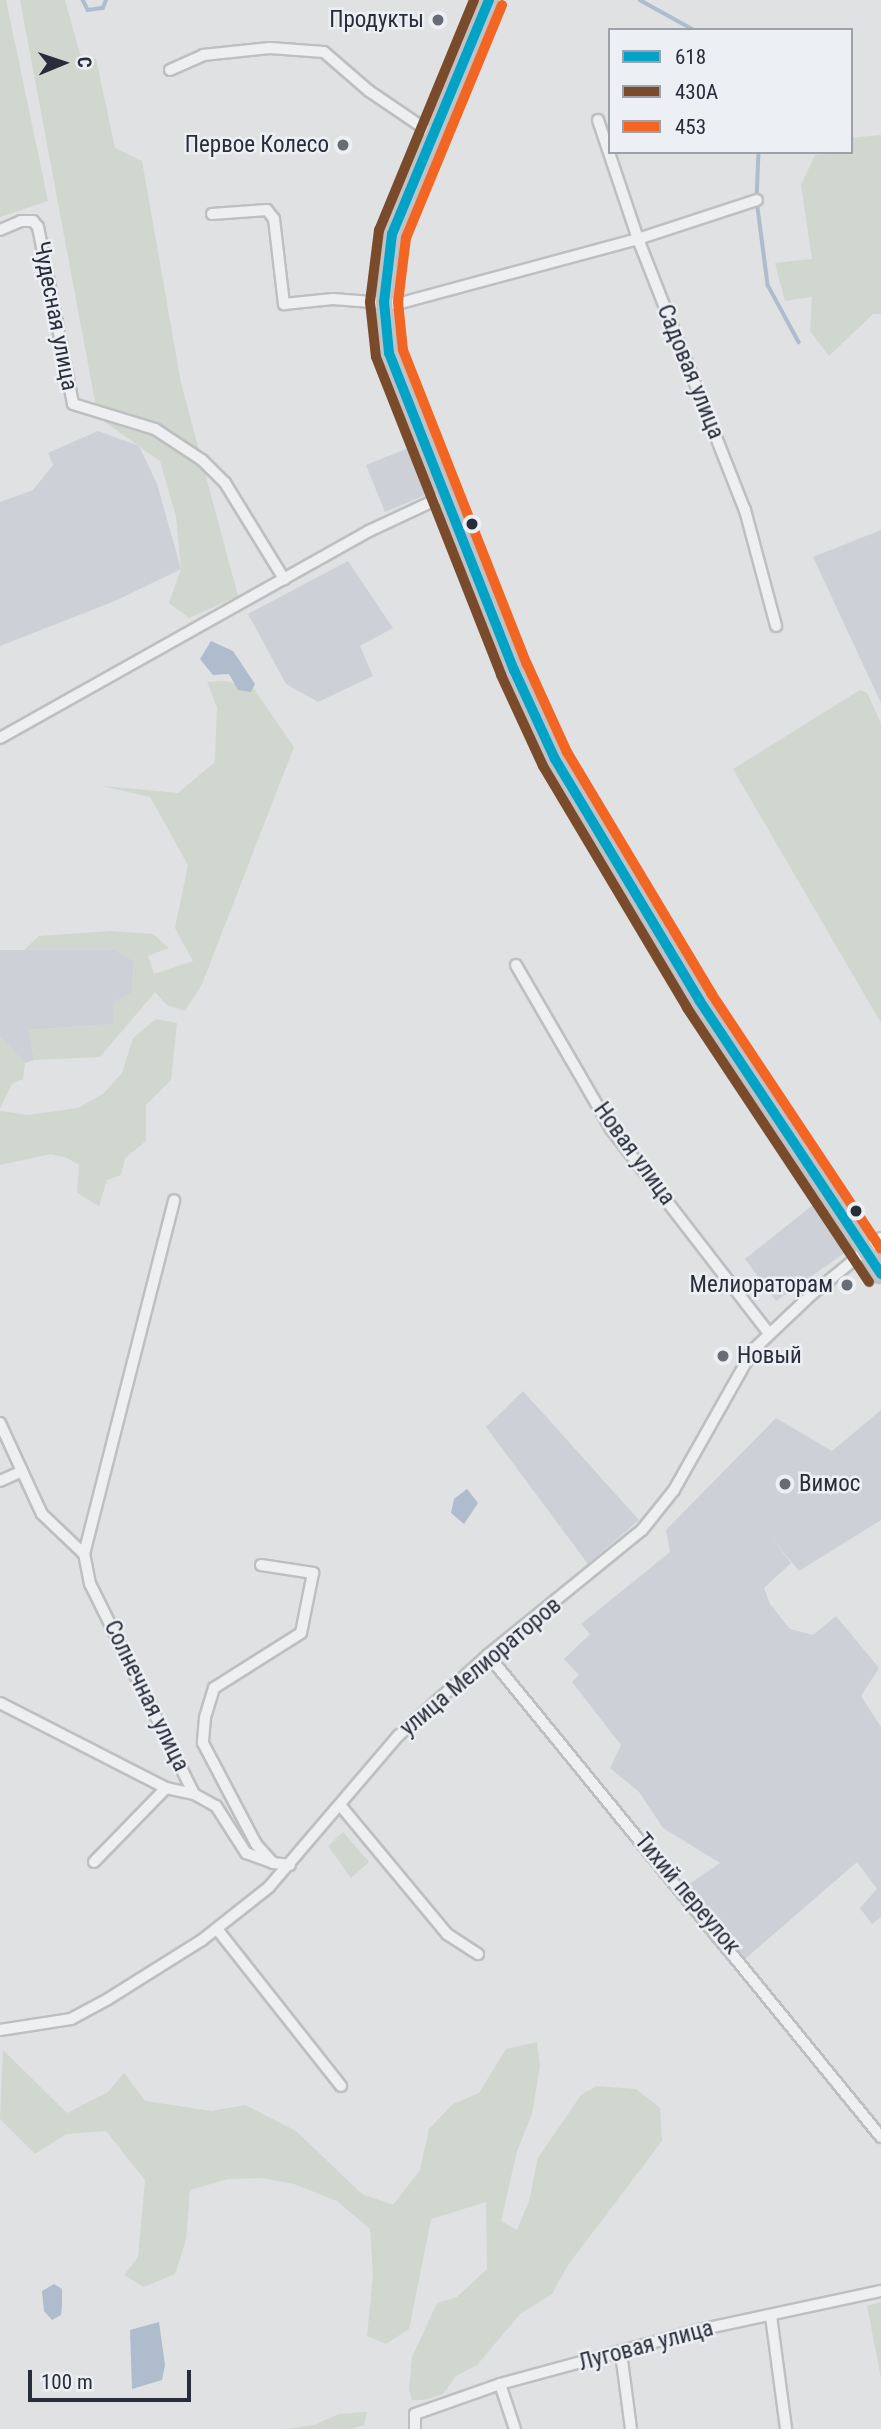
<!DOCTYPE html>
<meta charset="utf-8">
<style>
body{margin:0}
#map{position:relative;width:881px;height:2429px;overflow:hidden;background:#dfe1e3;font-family:"Roboto Condensed",sans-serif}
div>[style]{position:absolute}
.built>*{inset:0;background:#cdd0d6}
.green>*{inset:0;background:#cfd7cf}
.water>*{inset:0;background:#afbccd}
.stream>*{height:3.5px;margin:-1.75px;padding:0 1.75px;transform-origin:1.75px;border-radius:1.75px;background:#afbccd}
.roads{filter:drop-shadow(2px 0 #bdbfc1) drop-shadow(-2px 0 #bdbfc1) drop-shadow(0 2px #bdbfc1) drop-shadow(0 -2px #bdbfc1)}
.street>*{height:10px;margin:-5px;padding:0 5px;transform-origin:5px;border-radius:5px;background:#eeeff0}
.secondary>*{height:16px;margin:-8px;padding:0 8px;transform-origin:8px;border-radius:8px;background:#c0c2c6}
.bus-1>*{height:10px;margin:-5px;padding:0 5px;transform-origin:5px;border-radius:5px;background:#02a3c7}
.bus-2>*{height:10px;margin:-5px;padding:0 5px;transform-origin:5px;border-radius:5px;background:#7a4b2a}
.bus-3>*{height:10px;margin:-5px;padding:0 5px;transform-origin:5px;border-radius:5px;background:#f26522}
.dots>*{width:19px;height:19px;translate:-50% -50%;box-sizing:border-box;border:4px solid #eceff3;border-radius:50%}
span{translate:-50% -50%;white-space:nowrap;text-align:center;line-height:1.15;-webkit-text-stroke:5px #eceff3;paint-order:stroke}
.poi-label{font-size:23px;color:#282d3a}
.right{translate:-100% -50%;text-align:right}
.left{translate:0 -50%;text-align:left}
.street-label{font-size:23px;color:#282d3a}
.legend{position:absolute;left:608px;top:28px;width:245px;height:126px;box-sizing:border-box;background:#eceff3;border:2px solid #9ea1a9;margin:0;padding:9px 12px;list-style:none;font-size:21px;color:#282d3a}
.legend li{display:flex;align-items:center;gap:14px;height:35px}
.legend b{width:35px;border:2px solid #9ea1a9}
.north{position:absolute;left:28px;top:28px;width:70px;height:70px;-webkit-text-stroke:5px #eceff3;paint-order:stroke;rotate:88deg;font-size:19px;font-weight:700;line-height:28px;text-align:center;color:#282d3a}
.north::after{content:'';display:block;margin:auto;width:24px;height:32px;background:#282d3a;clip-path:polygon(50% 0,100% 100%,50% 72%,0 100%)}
.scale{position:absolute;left:28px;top:2370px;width:163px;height:32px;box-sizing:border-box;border:4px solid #282d3a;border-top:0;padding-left:9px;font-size:21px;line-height:24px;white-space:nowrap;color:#282d3a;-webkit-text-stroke:5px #eceff3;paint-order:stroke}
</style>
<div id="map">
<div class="built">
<div style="clip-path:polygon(98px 431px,139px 446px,157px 484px,181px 569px,115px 601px,0 646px,0 502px,33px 490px,53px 465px,48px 453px)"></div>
<div style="clip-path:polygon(411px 447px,426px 487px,425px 495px,385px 512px,366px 465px)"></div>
<div style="clip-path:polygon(881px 530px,881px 703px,813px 557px)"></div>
<div style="clip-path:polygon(348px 561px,393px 628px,360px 646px,373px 676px,318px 702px,286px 684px,248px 614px)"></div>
<div style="clip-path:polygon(0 950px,115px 950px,134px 961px,132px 992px,113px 1024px,29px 1030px,34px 1060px,25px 1063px,0 1037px)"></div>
<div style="clip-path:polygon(814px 1204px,846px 1252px,776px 1301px,745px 1259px)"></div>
<div style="clip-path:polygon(523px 1391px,639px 1520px,588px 1564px,486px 1427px)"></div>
<div style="clip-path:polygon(881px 1410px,881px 1520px,799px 1571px,770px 1536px,791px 1563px,764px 1588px,770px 1604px,790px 1629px,813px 1635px,836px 1616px,879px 1668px,861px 1696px,881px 1727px,881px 1917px,872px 1924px,860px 1908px,877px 1889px,857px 1862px,745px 1959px,682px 1889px,720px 1863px,663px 1828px,639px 1792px,610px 1768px,621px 1745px,572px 1682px,579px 1675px,564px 1659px,590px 1634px,581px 1624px,670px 1552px,666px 1530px,776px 1418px,832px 1451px)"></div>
</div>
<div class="green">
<div style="clip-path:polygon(0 0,6px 0,48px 201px,0 217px)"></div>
<div style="clip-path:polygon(20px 0,65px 0,80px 54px,96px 59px,115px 148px,142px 161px,181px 383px,238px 596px,189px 618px,169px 603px,181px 569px,176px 516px,160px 461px,98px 417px)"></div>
<div style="clip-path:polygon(881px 135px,881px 314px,873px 314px,829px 356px,810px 331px,812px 297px,785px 301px,775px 263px,812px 259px,801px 185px,815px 155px,851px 152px,851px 138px)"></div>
<div style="clip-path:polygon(224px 681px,252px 686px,294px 747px,202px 984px,185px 1011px,167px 1005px,155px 992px,100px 1057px,34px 1060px,29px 1030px,113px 1024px,113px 1002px,132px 992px,134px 961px,115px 950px,24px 950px,39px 936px,111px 931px,153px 934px,169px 948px,148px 956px,154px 974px,193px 961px,175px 928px,188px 865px,150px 797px,103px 786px,178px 793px,215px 762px,217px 707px,207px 682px)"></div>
<div style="clip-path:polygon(860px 690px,867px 693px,881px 723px,881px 1023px,733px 769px)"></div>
<div style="clip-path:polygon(156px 1019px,177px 1023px,171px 1080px,146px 1105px,146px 1141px,125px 1158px,121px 1175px,107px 1180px,99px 1206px,77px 1193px,79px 1165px,67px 1158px,51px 1154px,0 1165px,0 1111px,29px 1115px,78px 1108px,103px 1094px,122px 1073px,133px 1038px)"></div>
<div style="clip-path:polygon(0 1037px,25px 1063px,23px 1079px,12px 1084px,0 1108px)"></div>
<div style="clip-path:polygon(343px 1832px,369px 1862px,351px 1878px,328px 1846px)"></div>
<div style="clip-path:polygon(537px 2042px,540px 2065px,532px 2114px,517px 2151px,501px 2221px,517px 2230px,529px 2201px,538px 2158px,581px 2095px,597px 2086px,636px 2089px,660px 2108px,662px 2141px,568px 2265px,552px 2294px,520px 2314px,477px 2365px,456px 2376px,443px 2394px,424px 2400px,412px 2400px,409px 2390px,412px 2357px,437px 2303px,457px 2297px,487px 2269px,486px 2202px,431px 2219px,409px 2329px,386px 2344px,367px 2336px,373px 2274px,370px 2229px,337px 2201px,294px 2184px,261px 2178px,228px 2179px,190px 2190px,186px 2240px,175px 2274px,144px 2287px,124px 2275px,138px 2257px,145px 2180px,106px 2131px,66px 2134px,35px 2154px,0 2119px,3px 2050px,67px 2113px,108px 2092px,124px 2073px,145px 2101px,212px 2111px,245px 2105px,296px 2131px,362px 2194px,393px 2205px,420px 2170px,429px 2129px,453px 2104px,479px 2093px,506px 2049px)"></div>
<div style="clip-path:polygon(881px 2302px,881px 2378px,867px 2306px)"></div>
<div style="clip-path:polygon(367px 2412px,364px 2425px,351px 2429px,285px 2429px,314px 2425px,339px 2414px)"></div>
</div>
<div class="water">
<div style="clip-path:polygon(211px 641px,233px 651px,255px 684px,251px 692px,238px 690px,229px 674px,213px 675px,200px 659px)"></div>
<div style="clip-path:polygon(467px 1489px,478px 1503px,464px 1524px,451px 1513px,454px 1499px)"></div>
<div style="clip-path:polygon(54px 2284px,62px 2289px,62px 2305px,61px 2315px,52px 2320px,44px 2311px,42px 2291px)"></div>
<div style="clip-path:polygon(159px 2322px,165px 2365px,162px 2380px,132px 2389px,130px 2330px)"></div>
</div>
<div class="stream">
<div style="left:83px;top:0;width:11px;rotate:63deg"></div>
<div style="left:88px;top:10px;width:15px;rotate:-8deg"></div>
<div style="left:103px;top:8px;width:9px;rotate:-69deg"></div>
<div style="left:640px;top:0;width:62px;rotate:29.1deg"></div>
<div style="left:759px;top:152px;width:48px;rotate:92.4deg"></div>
<div style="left:757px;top:200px;width:86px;rotate:82.6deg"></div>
<div style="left:768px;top:285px;width:65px;rotate:61.5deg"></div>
</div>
<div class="roads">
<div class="street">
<div style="left:170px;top:70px;width:36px;rotate:-24deg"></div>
<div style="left:203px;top:55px;width:67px;rotate:-6deg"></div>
<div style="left:270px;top:48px;width:54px;rotate:4.2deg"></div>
<div style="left:324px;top:52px;width:60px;rotate:40.9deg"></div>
<div style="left:369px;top:91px;width:75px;rotate:34.1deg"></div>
<div style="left:598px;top:120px;width:126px;rotate:71.4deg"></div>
<div style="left:638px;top:239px;width:291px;rotate:68.5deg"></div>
<div style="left:745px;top:510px;width:120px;rotate:75deg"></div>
<div style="left:212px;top:214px;width:55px;rotate:-4.2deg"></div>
<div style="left:267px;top:210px;width:11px;rotate:52deg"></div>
<div style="left:274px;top:219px;width:86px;rotate:83.3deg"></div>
<div style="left:284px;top:304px;width:49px;rotate:-5.8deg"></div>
<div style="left:333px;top:299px;width:64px;rotate:4.5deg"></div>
<div style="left:397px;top:304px;width:250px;rotate:-15.1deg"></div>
<div style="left:638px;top:239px;width:125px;rotate:-18.1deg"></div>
<div style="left:0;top:230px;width:23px;rotate:-23deg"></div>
<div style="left:21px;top:221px;width:12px"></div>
<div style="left:33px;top:221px;width:8px;rotate:50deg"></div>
<div style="left:38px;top:227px;width:180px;rotate:78.8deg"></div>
<div style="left:73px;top:404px;width:86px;rotate:17deg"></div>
<div style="left:155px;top:429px;width:56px;rotate:33.4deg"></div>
<div style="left:202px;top:460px;width:33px;rotate:45deg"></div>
<div style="left:225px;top:483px;width:113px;rotate:58.4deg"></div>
<div style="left:0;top:738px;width:423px;rotate:-29.3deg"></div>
<div style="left:369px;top:531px;width:83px;rotate:-25deg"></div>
<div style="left:516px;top:965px;width:190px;rotate:59.9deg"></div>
<div style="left:611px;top:1129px;width:257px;rotate:52.3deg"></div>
<div style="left:0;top:1423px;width:53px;rotate:65.4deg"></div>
<div style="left:0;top:1481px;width:24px;rotate:-24deg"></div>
<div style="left:22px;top:1471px;width:47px;rotate:65.1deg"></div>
<div style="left:42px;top:1514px;width:58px;rotate:43.6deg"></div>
<div style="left:261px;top:1565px;width:53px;rotate:8.7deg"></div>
<div style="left:313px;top:1573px;width:61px;rotate:101.3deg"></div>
<div style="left:301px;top:1633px;width:103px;rotate:147.7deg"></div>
<div style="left:214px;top:1688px;width:31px;rotate:107deg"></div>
<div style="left:205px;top:1718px;width:25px;rotate:95deg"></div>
<div style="left:203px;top:1743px;width:114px;rotate:62.3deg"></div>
<div style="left:256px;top:1844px;width:25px;rotate:48deg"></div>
<div style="left:273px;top:1863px;width:17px;rotate:7deg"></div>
<div style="left:488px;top:1655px;width:622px;rotate:50.81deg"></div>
<div style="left:0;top:1703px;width:186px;rotate:27.1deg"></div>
<div style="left:166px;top:1788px;width:29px;rotate:12deg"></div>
<div style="left:194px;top:1794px;width:234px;rotate:-116.3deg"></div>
<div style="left:90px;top:1584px;width:31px;rotate:-101deg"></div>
<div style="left:84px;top:1554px;width:365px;rotate:-75.7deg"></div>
<div style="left:194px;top:1794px;width:25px;rotate:29deg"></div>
<div style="left:216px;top:1806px;width:56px;rotate:57.4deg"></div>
<div style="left:246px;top:1853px;width:29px;rotate:20deg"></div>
<div style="left:340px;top:1805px;width:168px;rotate:50.3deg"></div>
<div style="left:447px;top:1934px;width:37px;rotate:33deg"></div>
<div style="left:94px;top:1862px;width:103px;rotate:-45.8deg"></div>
<div style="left:217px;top:1929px;width:200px;rotate:51.7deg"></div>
<div style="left:0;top:2030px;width:72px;rotate:-8.8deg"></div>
<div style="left:71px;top:2019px;width:42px;rotate:-28.4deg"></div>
<div style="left:108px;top:1999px;width:111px;rotate:-32.1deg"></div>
<div style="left:202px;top:1940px;width:85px;rotate:-38.3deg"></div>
<div style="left:269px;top:1887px;width:199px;rotate:-49.5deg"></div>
<div style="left:398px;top:1736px;width:121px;rotate:-42deg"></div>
<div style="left:488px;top:1655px;width:198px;rotate:-39.1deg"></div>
<div style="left:642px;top:1530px;width:51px;rotate:-51.3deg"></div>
<div style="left:674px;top:1490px;width:161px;rotate:-60.6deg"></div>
<div style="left:753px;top:1350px;width:80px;rotate:-43.5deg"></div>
<div style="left:811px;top:1295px;width:90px;rotate:-39.2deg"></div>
<div style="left:771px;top:2316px;width:114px;rotate:82.4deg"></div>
<div style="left:621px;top:2353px;width:77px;rotate:82.5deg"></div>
<div style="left:500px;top:2384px;width:47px;rotate:71.6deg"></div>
<div style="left:415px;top:2429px;width:15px;rotate:-90deg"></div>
<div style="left:415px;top:2414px;width:90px;rotate:-19.4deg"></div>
<div style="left:500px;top:2384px;width:210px;rotate:-15.2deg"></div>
<div style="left:703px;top:2329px;width:182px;rotate:-12.1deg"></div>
</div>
<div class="secondary">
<div style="left:489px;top:0;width:253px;rotate:112.5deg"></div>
<div style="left:392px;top:234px;width:68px;rotate:96.7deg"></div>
<div style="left:384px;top:302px;width:51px;rotate:84.4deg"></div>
<div style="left:389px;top:353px;width:341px;rotate:68.5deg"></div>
<div style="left:514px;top:670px;width:98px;rotate:65.3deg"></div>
<div style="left:555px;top:759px;width:281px;rotate:59.1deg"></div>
<div style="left:699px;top:1000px;width:329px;rotate:56.4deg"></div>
</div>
</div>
<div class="bus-1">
<div style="left:489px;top:0;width:253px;rotate:112.5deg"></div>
<div style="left:392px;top:234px;width:68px;rotate:96.7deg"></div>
<div style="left:384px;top:302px;width:51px;rotate:84.4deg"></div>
<div style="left:389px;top:353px;width:341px;rotate:68.5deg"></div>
<div style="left:514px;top:670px;width:98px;rotate:65.3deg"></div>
<div style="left:555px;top:759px;width:281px;rotate:59.1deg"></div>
<div style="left:699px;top:1000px;width:329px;rotate:56.4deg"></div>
</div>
<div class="bus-2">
<div style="left:474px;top:0;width:249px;rotate:112.4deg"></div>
<div style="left:379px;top:230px;width:73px;rotate:97.1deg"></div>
<div style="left:370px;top:302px;width:55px;rotate:83.8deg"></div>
<div style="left:376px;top:357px;width:342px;rotate:68.5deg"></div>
<div style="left:501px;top:675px;width:100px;rotate:65.2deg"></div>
<div style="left:543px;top:766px;width:282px;rotate:59.2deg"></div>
<div style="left:687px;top:1008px;width:329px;rotate:56.4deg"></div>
</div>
<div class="bus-3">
<div style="left:502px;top:5px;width:252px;rotate:112.4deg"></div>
<div style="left:406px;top:238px;width:64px;rotate:97.1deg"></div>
<div style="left:398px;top:302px;width:48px;rotate:84.1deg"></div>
<div style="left:403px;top:350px;width:338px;rotate:68.5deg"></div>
<div style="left:527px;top:664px;width:97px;rotate:65.6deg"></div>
<div style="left:567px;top:752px;width:281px;rotate:59.1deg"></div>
<div style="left:711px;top:993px;width:307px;rotate:56.4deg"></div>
</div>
<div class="dots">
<div style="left:438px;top:20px;background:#686c75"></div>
<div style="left:343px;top:145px;background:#686c75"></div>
<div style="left:472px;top:524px;background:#282d3a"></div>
<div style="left:856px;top:1211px;background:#282d3a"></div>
<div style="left:847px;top:1285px;background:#686c75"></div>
<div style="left:723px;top:1356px;background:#686c75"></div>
<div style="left:785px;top:1484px;background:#686c75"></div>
</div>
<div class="poi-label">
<span class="right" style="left:424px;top:20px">Продукты</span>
<span class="right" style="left:329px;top:145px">Первое Колесо</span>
<span class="right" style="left:833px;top:1285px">Мелиораторам</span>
<span class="left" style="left:737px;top:1356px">Новый</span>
<span class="left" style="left:799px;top:1484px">Вимос</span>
</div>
<div class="street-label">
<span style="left:55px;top:316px;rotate:79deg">Чудесная улица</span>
<span style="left:690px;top:372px;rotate:68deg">Садовая улица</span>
<span style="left:634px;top:1154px;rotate:54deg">Новая улица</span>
<span style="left:481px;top:1667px;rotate:-40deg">улица Мелиораторов</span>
<span style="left:146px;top:1696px;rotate:64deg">Солнечная улица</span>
<span style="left:687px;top:1894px;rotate:50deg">Тихий переулок</span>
<span style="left:646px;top:2346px;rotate:-15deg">Луговая улица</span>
</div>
<ul class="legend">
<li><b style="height:9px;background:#02a3c7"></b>618</li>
<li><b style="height:9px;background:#7a4b2a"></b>430А</li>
<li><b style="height:9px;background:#f26522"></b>453</li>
</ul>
<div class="north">С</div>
<div class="scale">100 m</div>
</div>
